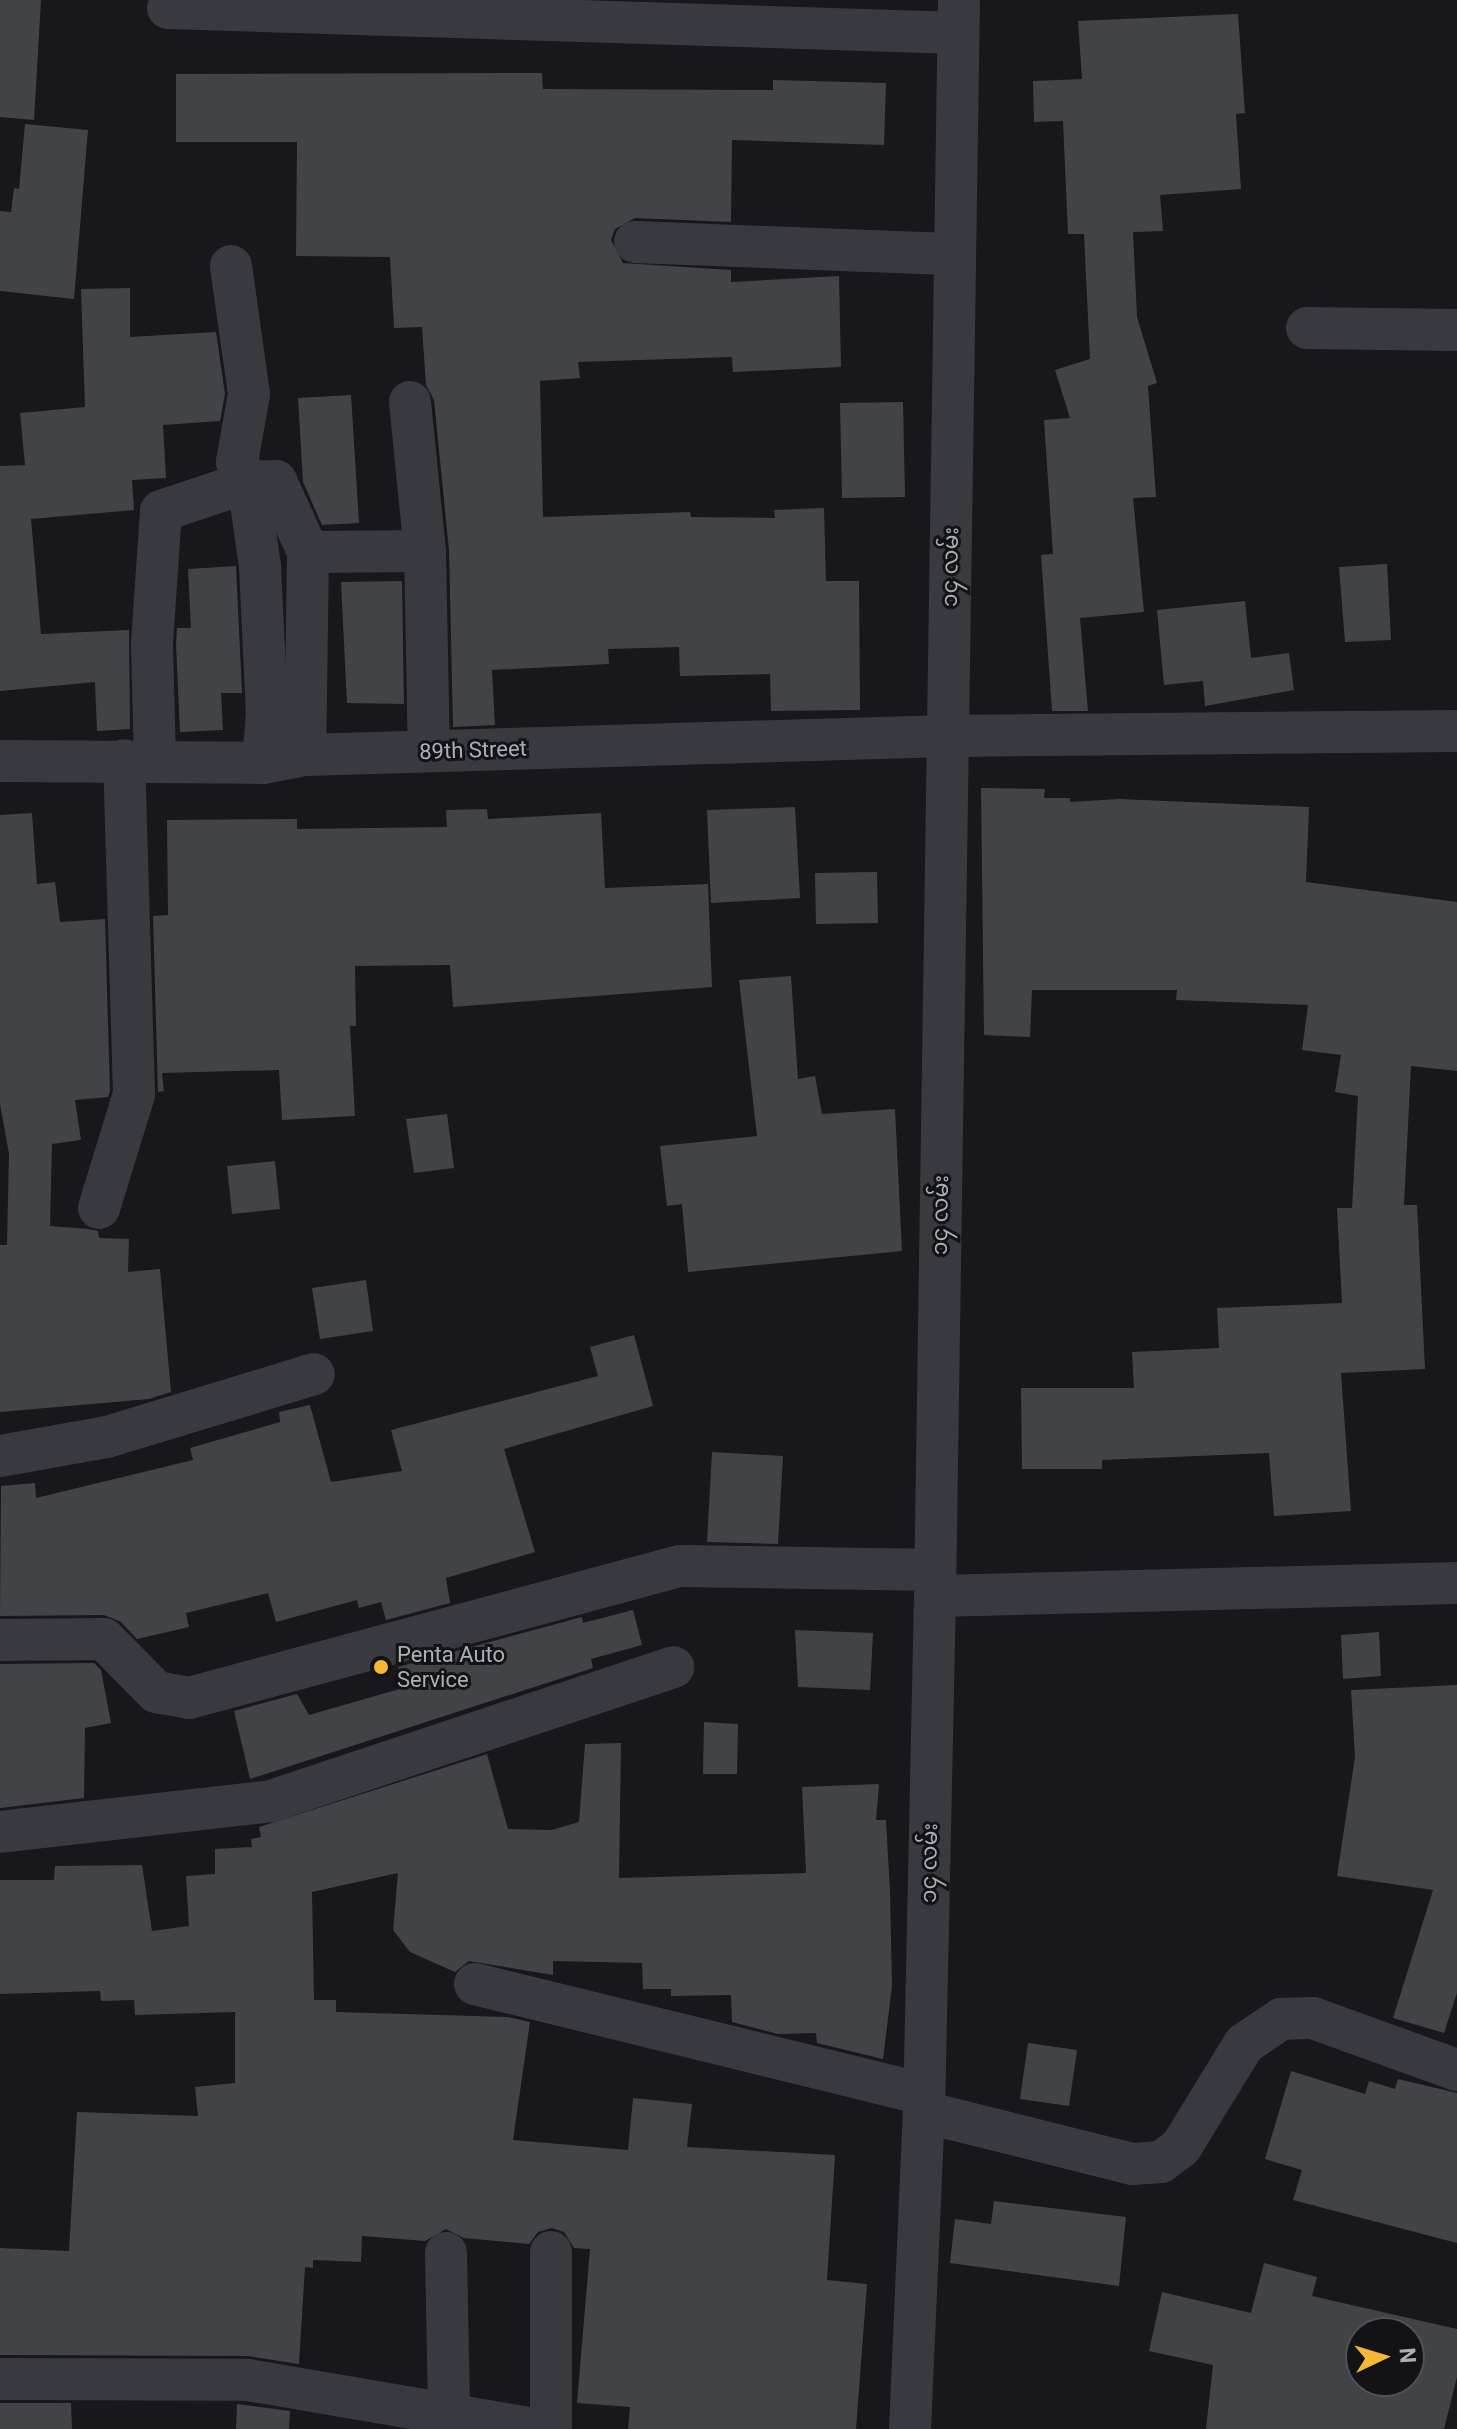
<!DOCTYPE html>
<meta charset="utf-8">
<style>
body{margin:0}
#map{position:relative;width:1457px;height:2429px;overflow:hidden;background:#18181a;font-family:Roboto,"Noto Sans Myanmar",sans-serif}
div>[style]{position:absolute}
.building>*{inset:0;background:#424347}
.minor>*{height:42px;margin:-21px;padding:0 21px;transform-origin:21px;border-radius:21px;background:#393a40}
.dots>*{width:22px;height:22px;translate:-50% -50%;box-sizing:border-box;border:4px solid #131315;border-radius:50%}
span{translate:-50% -50%;white-space:nowrap;text-align:center;line-height:1.15;-webkit-text-stroke:6px #131315;paint-order:stroke}
.street-label{font-size:22px;color:#aaafba}
.poi-label{font-size:22px;color:#aaafba}
.left{translate:0 -50%;text-align:left}
.north{position:absolute;left:1345px;top:2317px;width:80px;height:80px;box-sizing:border-box;background:#131315;border:2px solid #4f5157;border-radius:50%;rotate:86deg;font-size:22px;font-weight:700;line-height:32px;text-align:center;color:#aaafba}
.north::after{content:'';display:block;margin:auto;width:28px;height:36px;background:#f6b834;clip-path:polygon(50% 0,100% 100%,50% 72%,0 100%)}
</style>
<div id="map">
<div class="building">
<div style="clip-path:polygon(0 0,41px 0,34px 120px,0 117px)"></div>
<div style="clip-path:polygon(1238px 14px,1245px 113px,1236px 114px,1241px 189px,1160px 195px,1163px 231px,1133px 232px,1137px 317px,1157px 383px,1148px 386px,1156px 497px,1133px 498px,1144px 612px,1080px 618px,1088px 711px,1052px 711px,1041px 555px,1053px 554px,1044px 420px,1070px 418px,1055px 370px,1090px 359px,1084px 234px,1068px 234px,1063px 121px,1034px 122px,1033px 81px,1082px 79px,1078px 21px)"></div>
<div style="clip-path:polygon(542px 73px,543px 89px,773px 90px,773px 80px,886px 83px,884px 145px,732px 140px,731px 222px,635px 218px,615px 229px,611px 240px,623px 263px,731px 270px,731px 282px,839px 276px,841px 367px,733px 372px,732px 357px,578px 362px,580px 378px,540px 381px,543px 517px,690px 512px,691px 517px,775px 518px,774px 510px,824px 508px,826px 581px,859px 581px,860px 710px,771px 711px,770px 674px,680px 676px,679px 647px,608px 649px,609px 664px,492px 670px,495px 725px,453px 727px,449px 550px,434px 400px,426px 385px,422px 327px,394px 328px,390px 257px,296px 256px,297px 142px,176px 142px,176px 74px)"></div>
<div style="clip-path:polygon(25px 124px,88px 130px,74px 299px,0 291px,0 211px,11px 212px,14px 188px,19px 189px)"></div>
<div style="clip-path:polygon(130px 288px,130px 337px,216px 332px,225px 394px,220px 421px,163px 425px,166px 478px,132px 480px,134px 510px,31px 519px,41px 634px,129px 630px,130px 729px,97px 731px,95px 682px,0 691px,0 466px,25px 465px,20px 413px,85px 407px,81px 289px)"></div>
<div style="clip-path:polygon(351px 395px,359px 523px,322px 525px,303px 482px,298px 398px)"></div>
<div style="clip-path:polygon(903px 402px,905px 497px,842px 498px,840px 403px)"></div>
<div style="clip-path:polygon(1387px 564px,1391px 640px,1345px 642px,1339px 567px)"></div>
<div style="clip-path:polygon(236px 566px,242px 693px,221px 693px,223px 730px,180px 732px,176px 644px,177px 628px,191px 628px,188px 569px)"></div>
<div style="clip-path:polygon(402px 581px,404px 704px,347px 703px,341px 582px)"></div>
<div style="clip-path:polygon(1245px 601px,1251px 658px,1289px 653px,1294px 690px,1205px 706px,1203px 681px,1164px 685px,1157px 610px)"></div>
<div style="clip-path:polygon(981px 788px,1045px 789px,1044px 798px,1070px 798px,1070px 802px,1119px 799px,1309px 807px,1306px 882px,1457px 902px,1457px 1071px,1411px 1066px,1404px 1205px,1417px 1205px,1425px 1369px,1341px 1373px,1351px 1511px,1274px 1516px,1269px 1453px,1102px 1460px,1102px 1469px,1022px 1469px,1021px 1388px,1134px 1388px,1132px 1352px,1219px 1348px,1217px 1308px,1342px 1303px,1337px 1208px,1352px 1208px,1358px 1096px,1335px 1092px,1341px 1055px,1302px 1050px,1308px 1005px,1176px 1000px,1177px 990px,1032px 990px,1030px 1037px,984px 1035px)"></div>
<div style="clip-path:polygon(795px 807px,800px 898px,711px 903px,707px 810px)"></div>
<div style="clip-path:polygon(487px 809px,488px 819px,601px 813px,605px 888px,708px 884px,712px 987px,453px 1007px,450px 965px,355px 966px,356px 1026px,350px 1026px,355px 1116px,282px 1120px,279px 1070px,162px 1073px,164px 1091px,158px 1092px,153px 916px,168px 915px,167px 820px,297px 819px,297px 829px,447px 827px,446px 810px)"></div>
<div style="clip-path:polygon(32px 813px,37px 884px,55px 882px,60px 922px,105px 919px,110px 1091px,108px 1097px,75px 1100px,81px 1140px,52px 1144px,50px 1226px,88px 1229px,98px 1231px,99px 1238px,129px 1239px,128px 1272px,160px 1269px,171px 1392px,149px 1399px,0 1412px,0 1245px,7px 1245px,9px 1154px,0 1104px,0 815px)"></div>
<div style="clip-path:polygon(877px 872px,878px 923px,816px 924px,815px 873px)"></div>
<div style="clip-path:polygon(791px 976px,798px 1079px,815px 1076px,822px 1114px,895px 1109px,902px 1251px,688px 1272px,682px 1204px,667px 1206px,660px 1146px,757px 1136px,739px 980px)"></div>
<div style="clip-path:polygon(447px 1114px,454px 1168px,414px 1173px,406px 1119px)"></div>
<div style="clip-path:polygon(275px 1161px,280px 1209px,232px 1214px,227px 1166px)"></div>
<div style="clip-path:polygon(366px 1280px,373px 1331px,320px 1339px,312px 1288px)"></div>
<div style="clip-path:polygon(634px 1335px,653px 1406px,504px 1449px,535px 1552px,446px 1578px,450px 1603px,386px 1620px,381px 1602px,359px 1608px,357px 1600px,276px 1622px,268px 1593px,186px 1613px,189px 1627px,137px 1639px,121px 1622px,104px 1615px,0 1616px,1px 1486px,35px 1483px,36px 1498px,193px 1460px,190px 1448px,280px 1422px,279px 1412px,310px 1405px,331px 1482px,402px 1471px,391px 1430px,598px 1376px,590px 1347px)"></div>
<div style="clip-path:polygon(712px 1452px,783px 1456px,778px 1544px,707px 1542px)"></div>
<div style="clip-path:polygon(633px 1610px,642px 1645px,591px 1659px,593px 1668px,250px 1779px,234px 1711px,297px 1694px,309px 1715px,403px 1688px,398px 1667px,582px 1617px,583px 1623px)"></div>
<div style="clip-path:polygon(795px 1630px,873px 1633px,870px 1690px,798px 1687px)"></div>
<div style="clip-path:polygon(1379px 1632px,1381px 1676px,1343px 1679px,1341px 1635px)"></div>
<div style="clip-path:polygon(94px 1663px,101px 1670px,111px 1723px,85px 1728px,84px 1798px,0 1808px,0 1664px)"></div>
<div style="clip-path:polygon(1457px 1685px,1457px 1993px,1444px 2033px,1393px 2018px,1433px 1890px,1337px 1876px,1355px 1757px,1351px 1690px)"></div>
<div style="clip-path:polygon(704px 1722px,738px 1724px,737px 1774px,703px 1774px)"></div>
<div style="clip-path:polygon(621px 1743px,619px 1878px,806px 1873px,802px 1787px,879px 1784px,876px 1820px,886px 1820px,890px 1892px,892px 1986px,883px 2059px,817px 2043px,816px 2033px,778px 2034px,732px 2022px,731px 1995px,671px 1996px,671px 1989px,643px 1989px,642px 1963px,553px 1961px,553px 1975px,469px 1961px,455px 1972px,410px 1952px,393px 1930px,398px 1873px,312px 1892px,314px 2000px,336px 2000px,336px 2012px,508px 2017px,530px 2022px,513px 2140px,628px 2150px,633px 2098px,692px 2104px,687px 2147px,835px 2155px,827px 2280px,867px 2284px,856px 2429px,628px 2429px,630px 2407px,577px 2403px,590px 2249px,574px 2248px,564px 2232px,552px 2228px,538px 2232px,529px 2244px,464px 2238px,446px 2229px,425px 2241px,362px 2236px,361px 2262px,313px 2260px,313px 2268px,305px 2267px,299px 2364px,248px 2356px,0 2355px,0 2248px,69px 2251px,77px 2112px,198px 2116px,195px 2087px,235px 2083px,235px 2012px,135px 2015px,134px 2000px,101px 2001px,100px 1991px,0 1994px,0 1880px,54px 1880px,55px 1866px,142px 1865px,152px 1931px,189px 1926px,186px 1876px,215px 1874px,215px 1849px,252px 1847px,251px 1839px,261px 1837px,259px 1827px,487px 1754px,508px 1829px,551px 1830px,579px 1822px,585px 1744px)"></div>
<div style="clip-path:polygon(1028px 2043px,1077px 2050px,1069px 2106px,1020px 2099px)"></div>
<div style="clip-path:polygon(1291px 2071px,1365px 2094px,1369px 2081px,1395px 2089px,1398px 2079px,1457px 2093px,1457px 2243px,1293px 2200px,1302px 2170px,1265px 2159px)"></div>
<div style="clip-path:polygon(994px 2201px,1126px 2217px,1119px 2286px,950px 2263px,955px 2219px,991px 2224px)"></div>
<div style="clip-path:polygon(evenodd,1264px 2263px,1317px 2277px,1312px 2296px,1457px 2329px,1457px 2377px,1444px 2429px,1206px 2429px,1213px 2365px,1149px 2351px,1162px 2292px,1251px 2313px,1264px 2263px,1361px 2333px,1409px 2333px,1409px 2381px,1361px 2381px,1361px 2333px)"></div>
<div style="clip-path:polygon(0 2403px,71px 2403px,72px 2429px,0 2429px)"></div>
<div style="clip-path:polygon(237px 2404px,290px 2411px,289px 2429px,236px 2429px)"></div>
</div>
<div class="minor">
<div style="left:168px;top:8px;width:790px;rotate:1.81deg"></div>
<div style="left:635px;top:242px;width:319px;rotate:2.2deg"></div>
<div style="left:231px;top:266px;width:129px;rotate:82deg"></div>
<div style="left:249px;top:394px;width:69px;rotate:100deg"></div>
<div style="left:237px;top:462px;width:23px;rotate:61deg"></div>
<div style="left:248px;top:482px;width:85px;rotate:81.9deg"></div>
<div style="left:260px;top:566px;width:147px;rotate:87.3deg"></div>
<div style="left:267px;top:713px;width:50px;rotate:94.6deg"></div>
<div style="left:1307px;top:328px;width:150px;rotate:0.8deg"></div>
<div style="left:410px;top:402px;width:150px;rotate:84.3deg"></div>
<div style="left:425px;top:551px;width:200px;rotate:88.9deg"></div>
<div style="left:308px;top:552px;width:117px;rotate:-0.5deg"></div>
<div style="left:155px;top:760px;width:117px;rotate:-91.5deg"></div>
<div style="left:152px;top:643px;width:132px;rotate:-86.1deg"></div>
<div style="left:161px;top:511px;width:92px;rotate:-18.4deg"></div>
<div style="left:248px;top:482px;width:28px;rotate:-2deg"></div>
<div style="left:276px;top:481px;width:78px;rotate:65.7deg"></div>
<div style="left:308px;top:552px;width:203px;rotate:90.8deg"></div>
<div style="left:0;top:761px;width:263px;rotate:0.4deg"></div>
<div style="left:263px;top:763px;width:43px;rotate:-10.8deg"></div>
<div style="left:305px;top:755px;width:642px;rotate:-1.7deg"></div>
<div style="left:947px;top:736px;width:510px;rotate:-0.56deg"></div>
<div style="left:99px;top:1208px;width:119px;rotate:-72.9deg"></div>
<div style="left:134px;top:1094px;width:334px;rotate:-91.7deg"></div>
<div style="left:0;top:1456px;width:109px;rotate:-10.1deg"></div>
<div style="left:107px;top:1437px;width:216px;rotate:-16.9deg"></div>
<div style="left:935px;top:1596px;width:522px;rotate:-1.43deg"></div>
<div style="left:0;top:1640px;width:104px;rotate:-0.6deg"></div>
<div style="left:104px;top:1639px;width:74px;rotate:45.5deg"></div>
<div style="left:156px;top:1692px;width:34px;rotate:10deg"></div>
<div style="left:189px;top:1698px;width:508px;rotate:-15.05deg"></div>
<div style="left:680px;top:1566px;width:255px;rotate:0.9deg"></div>
<div style="left:0;top:1832px;width:273px;rotate:-6.5deg"></div>
<div style="left:271px;top:1801px;width:424px;rotate:-18.4deg"></div>
<div style="left:475px;top:1984px;width:462px;rotate:13.8deg"></div>
<div style="left:924px;top:2112px;width:215px;rotate:14deg"></div>
<div style="left:1133px;top:2164px;width:28px;rotate:-4deg"></div>
<div style="left:1161px;top:2162px;width:25px;rotate:-37deg"></div>
<div style="left:1181px;top:2147px;width:121px;rotate:-58.5deg"></div>
<div style="left:1244px;top:2044px;width:45px;rotate:-34deg"></div>
<div style="left:1281px;top:2019px;width:32px;rotate:-2deg"></div>
<div style="left:1313px;top:2018px;width:153px;rotate:19.9deg"></div>
<div style="left:551px;top:2252px;width:177px;rotate:90deg"></div>
<div style="left:446px;top:2253px;width:158px;rotate:88.9deg"></div>
<div style="left:0;top:2379px;width:248px;rotate:0.2deg"></div>
<div style="left:248px;top:2380px;width:292px;rotate:9.7deg"></div>
<div style="left:910px;top:2429px;width:317px;rotate:-87.5deg"></div>
<div style="left:924px;top:2112px;width:516px;rotate:-88.78deg"></div>
<div style="left:935px;top:1596px;width:1596px;rotate:-89.14deg"></div>
</div>
<div class="dots">
<div style="left:381px;top:1667px;background:#f6b834"></div>
</div>
<div class="street-label">
<span style="left:950px;top:567px;rotate:-89deg">၁၄ လမ်း</span>
<span style="left:473px;top:750px;rotate:-2deg">89th Street</span>
<span style="left:940px;top:1215px;rotate:-89deg">၁၄ လမ်း</span>
<span style="left:929px;top:1863px;rotate:-89deg">၁၄ လမ်း</span>
</div>
<div class="poi-label">
<span class="left" style="left:397px;top:1667px">Penta Auto<br>Service</span>
</div>
<div class="north">N</div>
</div>
